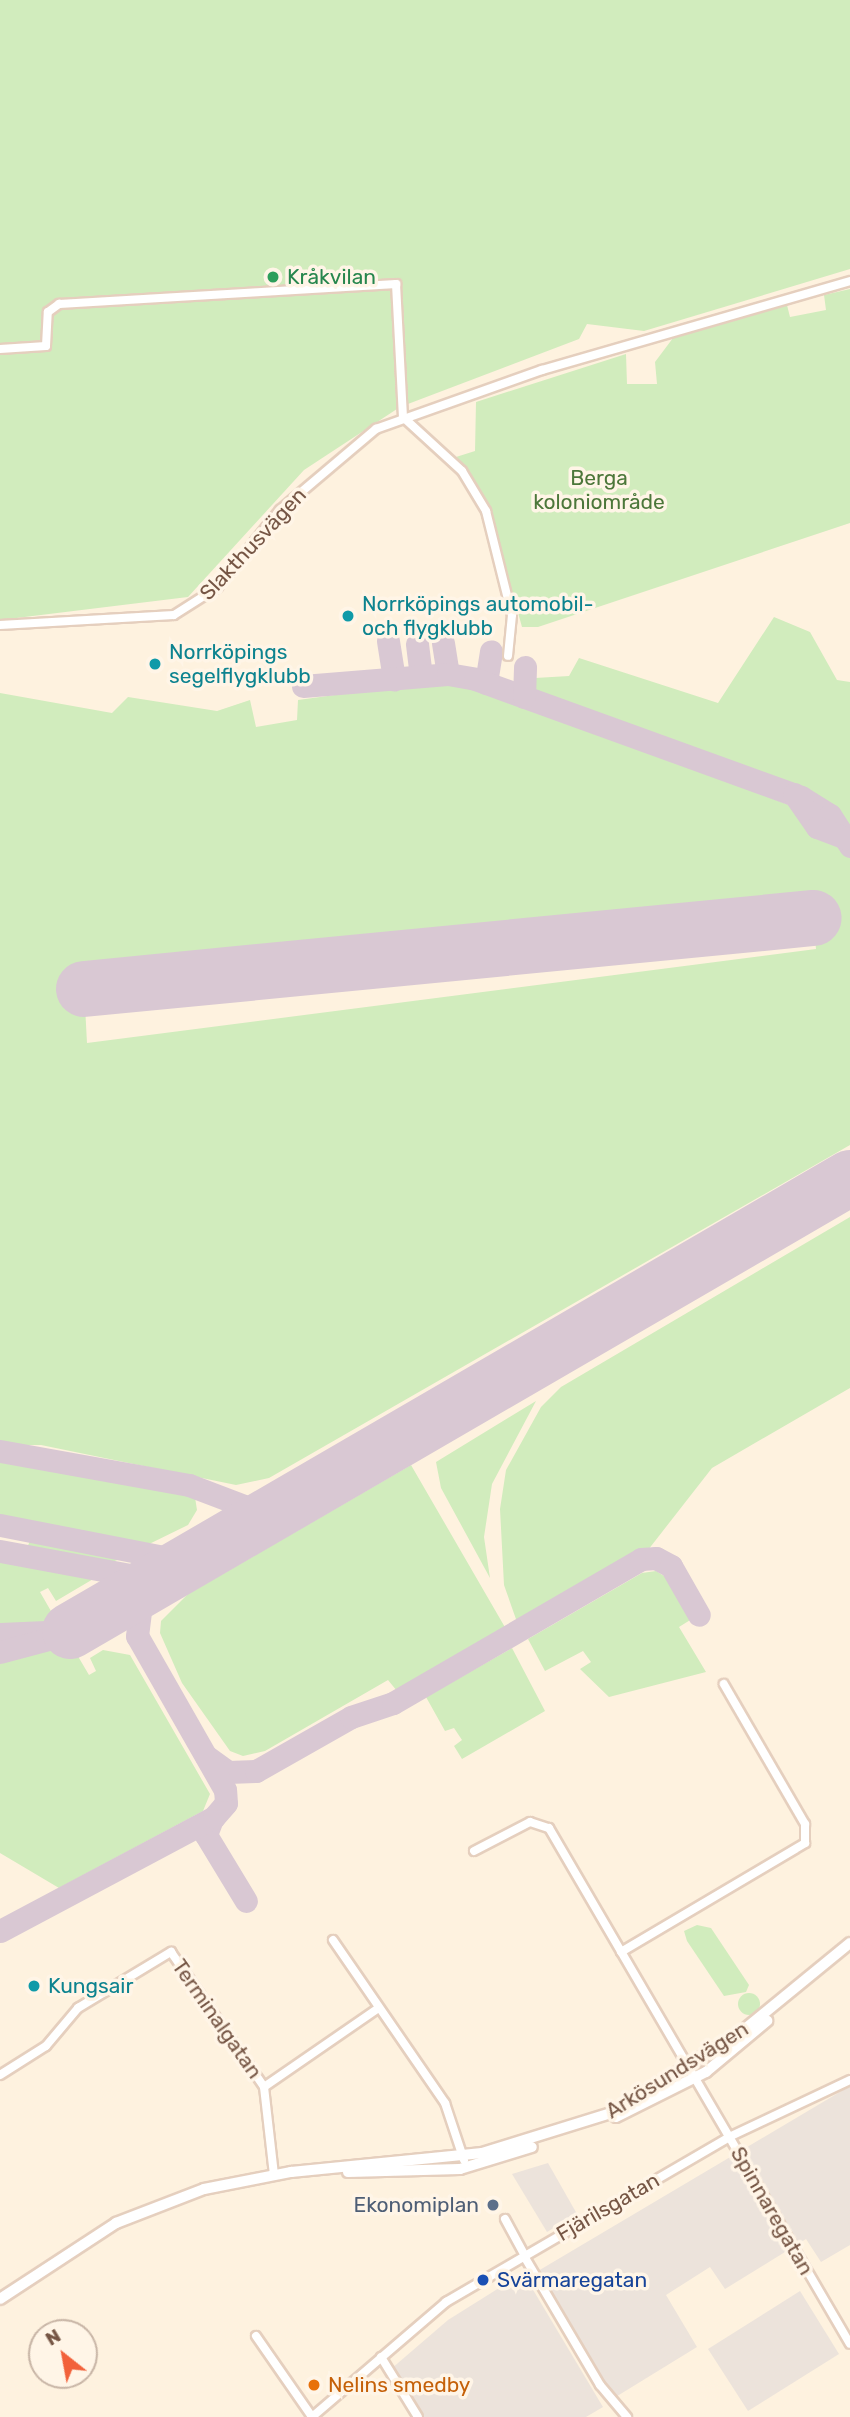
<!DOCTYPE html>
<meta charset="utf-8">
<style>
body{margin:0}
#map{position:relative;width:850px;height:2417px;overflow:hidden;background:#fef2df;font-family:Rubik,sans-serif}
div>[style]{position:absolute}
.industrial>*{inset:0;background:#ece3db}
.green>*{inset:0;background:#d1ecbd}
.round{border-radius:50%}
.taxiway>*{height:23px;margin:-11.5px;padding:0 11.5px;transform-origin:11.5px;border-radius:11.5px;background:#d9c8d3}
.runway>*{height:56px;margin:-28px;padding:0 28px;transform-origin:28px;border-radius:28px;background:#d9c8d3}
.roads{filter:drop-shadow(2px 0 #e5cfbe) drop-shadow(-2px 0 #e5cfbe) drop-shadow(0 2px #e5cfbe) drop-shadow(0 -2px #e5cfbe)}
.street>*{height:8px;margin:-4px;padding:0 4px;transform-origin:4px;border-radius:4px;background:#fff}
.secondary>*{height:10px;margin:-5px;padding:0 5px;transform-origin:5px;border-radius:5px;background:#fff}
.dots>*{width:19px;height:19px;translate:-50% -50%;box-sizing:border-box;border:4px solid #fff5e7;border-radius:50%}
span{translate:-50% -50%;white-space:nowrap;text-align:center;line-height:1.15;-webkit-text-stroke:7px #fff5e7;paint-order:stroke}
.leisure-label{font-size:21px;color:#27864d}
.left{translate:0 -50%;text-align:left}
.park-label{font-size:21px;color:#4c773a}
.street-label{font-size:21px;color:#765645}
.culture-label{font-size:21px;color:#0d838f}
.service-label{font-size:21px;color:#4e5e75}
.right{translate:-100% -50%;text-align:right}
.transit-label{font-size:21px;color:#164399}
.food-label{font-size:21px;color:#c56008}
.north{position:absolute;left:28px;top:2319px;width:70px;height:70px;box-sizing:border-box;background:#fff5e7;border:2px solid #c8b5a6;border-radius:50%;rotate:329deg;font-size:19px;font-weight:700;line-height:28px;text-align:center;color:#765645}
.north::after{content:'';display:block;margin:auto;width:24px;height:32px;background:#f2613a;clip-path:polygon(50% 0,100% 100%,50% 72%,0 100%)}
</style>
<div id="map">
<div class="industrial">
<div style="clip-path:polygon(850px 2086px,850px 2245px,821px 2262px,806px 2239px,725px 2289px,710px 2267px,666px 2295px,697px 2347px,614px 2398px,538px 2271px)"></div>
<div style="clip-path:polygon(548px 2163px,577px 2214px,547px 2232px,512px 2174px)"></div>
<div style="clip-path:polygon(523px 2273px,603px 2407px,586px 2417px,423px 2417px,391px 2369px,448px 2320px)"></div>
<div style="clip-path:polygon(800px 2291px,839px 2354px,748px 2411px,708px 2349px)"></div>
</div>
<div class="green">
<div style="clip-path:polygon(0 0,850px 0,850px 269px,644px 331px,587px 324px,579px 339px,400px 407px,304px 470px,188px 597px,0 620px)"></div>
<div style="clip-path:polygon(850px 289px,850px 523px,538px 627px,522px 627px,491px 516px,456px 457px,475px 451px,476px 402px,626px 354px,627px 384px,657px 384px,655px 362px,673px 338px,787px 305px,790px 317px,826px 310px,824px 295px)"></div>
<div style="clip-path:polygon(774px 617px,810px 632px,837px 680px,850px 682px,850px 829px,831px 805px,533px 694px,535px 678px,569px 676px,579px 658px,718px 703px)"></div>
<div style="clip-path:polygon(evenodd,430px 682px,465px 683px,792px 806px,809px 829px,844px 848px,850px 858px,850px 1145px,269px 1478px,236px 1485px,41px 1445px,0 1445px,0 693px,112px 713px,128px 697px,217px 711px,250px 700px,256px 727px,297px 720px,298px 700px,430px 682px,811px 897px,816px 949px,87px 1043px,83px 968px,811px 897px)"></div>
<div style="clip-path:polygon(850px 1217px,850px 1388px,712px 1468px,641px 1559px,637px 1554px,517px 1622px,504px 1585px,500px 1509px,506px 1470px,541px 1407px,561px 1387px)"></div>
<div style="clip-path:polygon(536px 1401px,492px 1484px,484px 1537px,490px 1578px,441px 1488px,436px 1462px)"></div>
<div style="clip-path:polygon(16px 1454px,194px 1491px,197px 1510px,188px 1525px,143px 1547px,0 1520px,0 1458px)"></div>
<div style="clip-path:polygon(411px 1465px,506px 1629px,397px 1691px,388px 1680px,265px 1751px,243px 1756px,230px 1751px,182px 1683px,160px 1633px,161px 1621px,188px 1594px)"></div>
<div style="clip-path:polygon(31px 1538px,125px 1553px,126px 1557px,106px 1564px,56px 1557px,27px 1548px)"></div>
<div style="clip-path:polygon(0 1556px,28px 1561px,100px 1575px,56px 1601px,48px 1588px,40px 1592px,59px 1625px,0 1628px)"></div>
<div style="clip-path:polygon(656px 1571px,674px 1582px,695px 1617px,679px 1627px,706px 1672px,609px 1697px,580px 1669px,591px 1662px,583px 1651px,545px 1671px,528px 1639px,642px 1573px)"></div>
<div style="clip-path:polygon(69px 1641px,89px 1675px,96px 1671px,90px 1658px,103px 1650px,130px 1655px,210px 1794px,203px 1811px,59px 1888px,0 1853px,0 1658px)"></div>
<div style="clip-path:polygon(512px 1648px,545px 1711px,462px 1759px,454px 1746px,462px 1740px,454px 1728px,445px 1731px,426px 1697px)"></div>
<div style="clip-path:polygon(697px 1925px,711px 1928px,749px 1985px,746px 1992px,724px 1996px,687px 1941px,684px 1931px)"></div>
<div class="round" style="left:738px;top:1993px;width:22px;height:22px"></div>
</div>
<div class="taxiway">
<div style="left:388px;top:641px;width:39px;rotate:81deg"></div>
<div style="left:443px;top:643px;width:31px;rotate:81deg"></div>
<div style="left:417px;top:644px;width:32px;rotate:83deg"></div>
<div style="left:486px;top:683px;width:32px;rotate:-81deg"></div>
<div style="left:303px;top:686px;width:145px;rotate:-4.7deg"></div>
<div style="left:448px;top:674px;width:27px;rotate:10deg"></div>
<div style="left:475px;top:679px;width:347px;rotate:19.9deg"></div>
<div style="left:801px;top:797px;width:34px;rotate:32deg"></div>
<div style="left:830px;top:815px;width:37px;rotate:57deg"></div>
<div style="left:524px;top:697px;width:30px;rotate:-88deg"></div>
<div style="left:794px;top:794px;width:40px;rotate:55.1deg"></div>
<div style="left:817px;top:827px;width:31px;rotate:21deg"></div>
<div style="left:0;top:1451px;width:192px;rotate:10.2deg"></div>
<div style="left:189px;top:1485px;width:85px;rotate:20.8deg"></div>
<div style="left:0;top:1525px;width:193px;rotate:11.1deg"></div>
<div style="left:0;top:1551px;width:160px;rotate:10.5deg"></div>
<div style="left:0;top:1634px;width:46px;rotate:-2.5deg"></div>
<div style="left:0;top:1652px;width:73px;rotate:-15deg"></div>
<div style="left:206px;top:1756px;width:27px;rotate:36deg"></div>
<div style="left:228px;top:1772px;width:28px;rotate:-2deg"></div>
<div style="left:256px;top:1771px;width:109px;rotate:-29.6deg"></div>
<div style="left:351px;top:1717px;width:44px;rotate:-18.4deg"></div>
<div style="left:393px;top:1703px;width:287px;rotate:-30.1deg"></div>
<div style="left:641px;top:1559px;width:15px;rotate:-4deg"></div>
<div style="left:656px;top:1558px;width:17px;rotate:28deg"></div>
<div style="left:671px;top:1566px;width:56px;rotate:60.3deg"></div>
<div style="left:212px;top:1819px;width:17px;rotate:111deg"></div>
<div style="left:206px;top:1835px;width:77px;rotate:58.8deg"></div>
<div style="left:0;top:1931px;width:242px;rotate:-28deg"></div>
<div style="left:214px;top:1817px;width:18px;rotate:-49deg"></div>
<div style="left:226px;top:1803px;width:13px;rotate:-94deg"></div>
<div style="left:225px;top:1790px;width:177px;rotate:-119.7deg"></div>
<div style="left:137px;top:1636px;width:38px;rotate:-83deg"></div>
<div style="left:142px;top:1598px;width:35px;rotate:-43deg"></div>
</div>
<div class="runway">
<div style="left:84px;top:989px;width:733px;rotate:-5.56deg"></div>
<div style="left:70px;top:1631px;width:902px;rotate:-30.15deg"></div>
</div>
<div class="roads">
<div class="street">
<div style="left:0;top:349px;width:46px;rotate:-3.7deg"></div>
<div style="left:46px;top:346px;width:34px;rotate:-87deg"></div>
<div style="left:48px;top:312px;width:14px;rotate:-36deg"></div>
<div style="left:59px;top:304px;width:338px;rotate:-3.4deg"></div>
<div style="left:396px;top:284px;width:133px;rotate:87deg"></div>
<div style="left:403px;top:417px;width:80px;rotate:42.5deg"></div>
<div style="left:462px;top:471px;width:47px;rotate:59deg"></div>
<div style="left:486px;top:511px;width:107px;rotate:76deg"></div>
<div style="left:512px;top:615px;width:41px;rotate:95.6deg"></div>
<div style="left:0;top:625px;width:174px;rotate:-3.3deg"></div>
<div style="left:174px;top:615px;width:52px;rotate:-32.5deg"></div>
<div style="left:218px;top:587px;width:99px;rotate:-51.2deg"></div>
<div style="left:280px;top:510px;width:126px;rotate:-40.2deg"></div>
<div style="left:376px;top:429px;width:176px;rotate:-19.6deg"></div>
<div style="left:542px;top:370px;width:321px;rotate:-16.1deg"></div>
<div style="left:474px;top:1851px;width:63px;rotate:-27.4deg"></div>
<div style="left:530px;top:1822px;width:20px;rotate:18deg"></div>
<div style="left:549px;top:1828px;width:597px;rotate:59.74deg"></div>
<div style="left:333px;top:1940px;width:198px;rotate:55.5deg"></div>
<div style="left:445px;top:2103px;width:60px;rotate:71.6deg"></div>
<div style="left:621px;top:1952px;width:214px;rotate:-30.6deg"></div>
<div style="left:805px;top:1843px;width:19px;rotate:-90deg"></div>
<div style="left:805px;top:1824px;width:162px;rotate:-120.1deg"></div>
<div style="left:0;top:2075px;width:54px;rotate:-32.2deg"></div>
<div style="left:46px;top:2046px;width:50px;rotate:-49.9deg"></div>
<div style="left:78px;top:2008px;width:109px;rotate:-31.1deg"></div>
<div style="left:171px;top:1952px;width:164px;rotate:55.4deg"></div>
<div style="left:264px;top:2087px;width:89px;rotate:83.5deg"></div>
<div style="left:264px;top:2087px;width:137px;rotate:-34.6deg"></div>
<div style="left:505px;top:2219px;width:42px;rotate:61.6deg"></div>
<div style="left:524px;top:2256px;width:150px;rotate:59.5deg"></div>
<div style="left:600px;top:2385px;width:42px;rotate:49.8deg"></div>
<div style="left:256px;top:2336px;width:98px;rotate:55.3deg"></div>
<div style="left:381px;top:2357px;width:70px;rotate:58.3deg"></div>
<div style="left:312px;top:2417px;width:177px;rotate:-40.6deg"></div>
<div style="left:446px;top:2302px;width:328px;rotate:-30.2deg"></div>
<div style="left:729px;top:2137px;width:134px;rotate:-25.2deg"></div>
</div>
<div class="secondary">
<div style="left:616px;top:2117px;width:101px;rotate:-26.6deg"></div>
<div style="left:706px;top:2072px;width:80px;rotate:-39.9deg"></div>
<div style="left:348px;top:2172px;width:112px;rotate:-1.5deg"></div>
<div style="left:460px;top:2169px;width:75px;rotate:-17deg"></div>
<div style="left:0;top:2299px;width:139px;rotate:-33.2deg"></div>
<div style="left:116px;top:2223px;width:94px;rotate:-21.1deg"></div>
<div style="left:204px;top:2189px;width:89px;rotate:-11.1deg"></div>
<div style="left:291px;top:2172px;width:192px;rotate:-5.7deg"></div>
<div style="left:482px;top:2153px;width:135px;rotate:-17.2deg"></div>
<div style="left:611px;top:2113px;width:152px;rotate:-31.8deg"></div>
<div style="left:740px;top:2033px;width:142px;rotate:-39.3deg"></div>
</div>
</div>
<div class="dots">
<div style="left:273px;top:277px;background:#2e9e5b"></div>
<div style="left:348px;top:616px;background:#0f9aa8"></div>
<div style="left:155px;top:664px;background:#0f9aa8"></div>
<div style="left:34px;top:1986px;background:#0f9aa8"></div>
<div style="left:493px;top:2205px;background:#5c6f8a"></div>
<div style="left:483px;top:2280px;background:#1a4fb4"></div>
<div style="left:314px;top:2385px;background:#e8710a"></div>
</div>
<div class="leisure-label">
<span class="left" style="left:287px;top:277px">Kråkvilan</span>
</div>
<div class="park-label">
<span style="left:599px;top:490px">Berga<br>koloniområde</span>
</div>
<div class="street-label">
<span style="left:253px;top:544px;rotate:-47deg">Slakthusvägen</span>
<span style="left:217px;top:2019px;rotate:55deg">Terminalgatan</span>
<span style="left:677px;top:2070px;rotate:-32deg">Arkösundsvägen</span>
<span style="left:608px;top:2207px;rotate:-30deg">Fjärilsgatan</span>
<span style="left:772px;top:2211px;rotate:60deg">Spinnaregatan</span>
</div>
<div class="culture-label">
<span class="left" style="left:362px;top:616px">Norrköpings automobil-<br>och flygklubb</span>
<span class="left" style="left:169px;top:664px">Norrköpings<br>segelflygklubb</span>
<span class="left" style="left:48px;top:1986px">Kungsair</span>
</div>
<div class="service-label">
<span class="right" style="left:479px;top:2205px">Ekonomiplan</span>
</div>
<div class="transit-label">
<span class="left" style="left:497px;top:2280px">Svärmaregatan</span>
</div>
<div class="food-label">
<span class="left" style="left:328px;top:2385px">Nelins smedby</span>
</div>
<div class="north">N</div>
</div>
